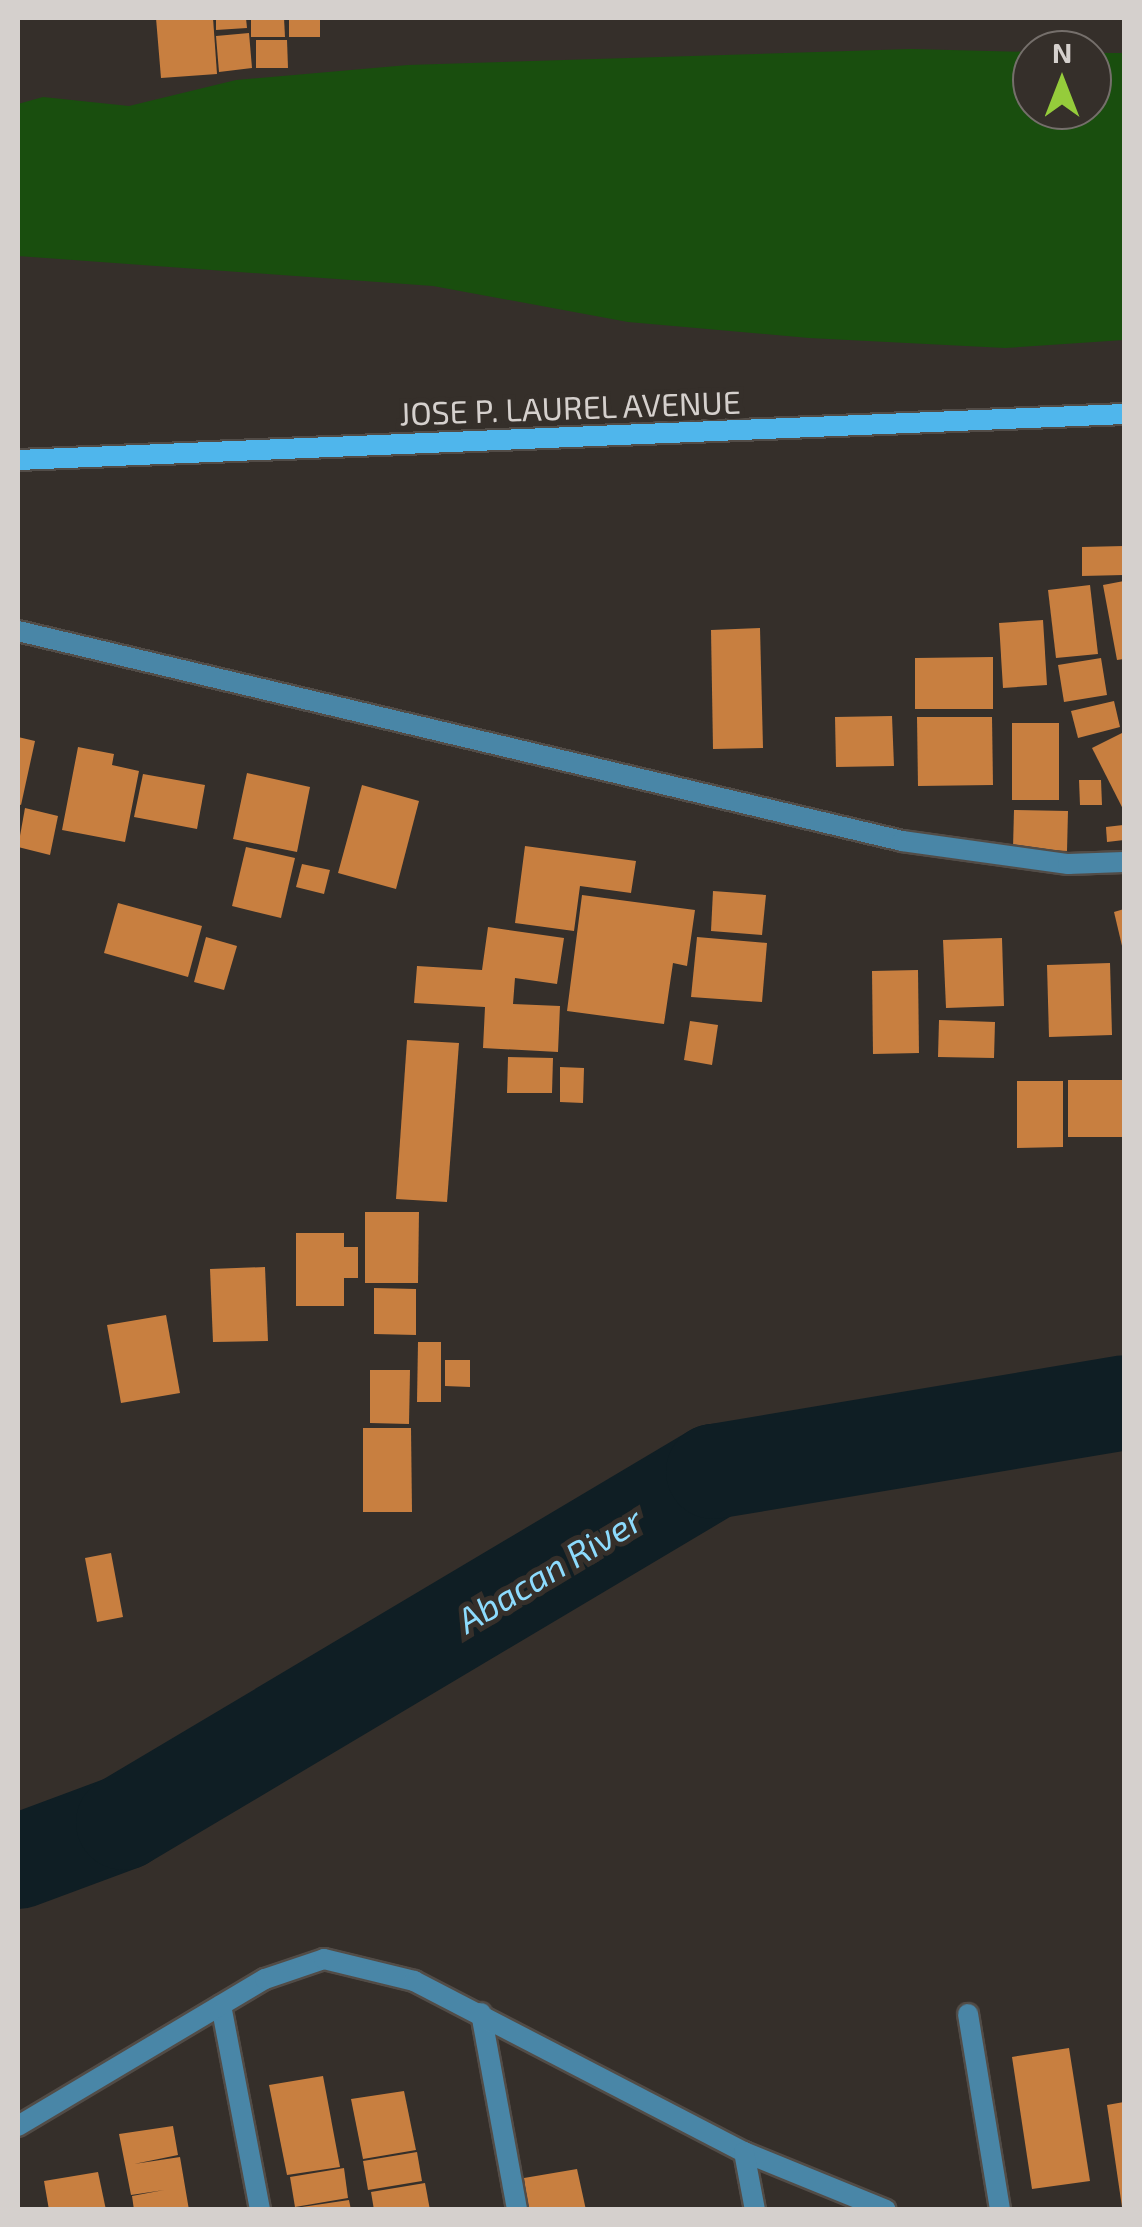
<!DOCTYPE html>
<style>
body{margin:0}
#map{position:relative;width:1142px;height:2227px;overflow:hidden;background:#352f2a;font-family:"Exo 2",sans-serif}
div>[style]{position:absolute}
.green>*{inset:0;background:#194e0e}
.river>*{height:95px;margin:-47.5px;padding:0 47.5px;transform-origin:47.5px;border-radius:47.5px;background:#0f1e24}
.building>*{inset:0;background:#c87f40}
.roads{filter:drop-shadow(2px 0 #524c47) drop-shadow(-2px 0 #524c47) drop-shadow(0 2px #524c47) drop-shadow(0 -2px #524c47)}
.lane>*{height:20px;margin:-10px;padding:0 10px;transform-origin:10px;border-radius:10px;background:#4986a7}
.street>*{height:20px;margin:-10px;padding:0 10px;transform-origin:10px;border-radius:10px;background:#4986a7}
.secondary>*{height:20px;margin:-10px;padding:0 10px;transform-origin:10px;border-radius:10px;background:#4fb6ec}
span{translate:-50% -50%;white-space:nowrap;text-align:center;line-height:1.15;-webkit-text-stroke:10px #352f2a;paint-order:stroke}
.street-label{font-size:32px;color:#d5d0cd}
.water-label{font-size:35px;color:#8ddbfd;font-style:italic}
.frame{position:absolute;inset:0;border:20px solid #d5d0cd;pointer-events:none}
.north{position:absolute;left:1012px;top:30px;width:100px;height:100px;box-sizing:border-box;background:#352f2a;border:2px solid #756f6b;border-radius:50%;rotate:0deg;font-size:28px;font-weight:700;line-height:40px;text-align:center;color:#d5d0cd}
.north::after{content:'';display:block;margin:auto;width:35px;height:45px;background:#95cc3b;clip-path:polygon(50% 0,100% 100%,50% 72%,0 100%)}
</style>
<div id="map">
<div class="green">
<div style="clip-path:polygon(911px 49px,1032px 52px,1032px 110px,1092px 110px,1092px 53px,1124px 53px,1124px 340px,1005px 348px,809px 338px,628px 322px,433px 286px,18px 256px,18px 104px,43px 97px,129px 106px,236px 80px,408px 65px)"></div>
</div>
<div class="river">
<div style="left:18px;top:1861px;width:112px;rotate:-20.4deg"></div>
<div style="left:123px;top:1822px;width:687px;rotate:-30.75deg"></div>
<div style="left:713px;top:1471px;width:417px;rotate:-9.5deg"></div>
</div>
<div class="building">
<div style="clip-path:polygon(156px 18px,213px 18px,217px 74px,161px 78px)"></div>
<div style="clip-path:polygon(216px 18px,246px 18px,247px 28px,216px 30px)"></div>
<div style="clip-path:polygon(251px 18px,284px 18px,285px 37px,251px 37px)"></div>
<div style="clip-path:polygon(289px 18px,320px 18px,320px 37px,289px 37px)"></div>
<div style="clip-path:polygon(249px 33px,252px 68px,219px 72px,216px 36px)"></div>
<div style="clip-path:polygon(256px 40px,287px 40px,288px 68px,256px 68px)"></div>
<div style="clip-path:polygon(1124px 546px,1124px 575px,1082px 576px,1082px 547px)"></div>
<div style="clip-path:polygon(1124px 581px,1124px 659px,1117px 660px,1103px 585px)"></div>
<div style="clip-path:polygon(1090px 585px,1098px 654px,1056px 658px,1048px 590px)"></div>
<div style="clip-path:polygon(1043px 620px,1047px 685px,1003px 688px,999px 623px)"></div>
<div style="clip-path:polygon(760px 628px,763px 748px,713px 749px,711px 630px)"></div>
<div style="clip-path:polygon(993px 657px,993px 709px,915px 709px,915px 658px)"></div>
<div style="clip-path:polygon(1101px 658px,1107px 695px,1064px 702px,1058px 665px)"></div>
<div style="clip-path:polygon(1114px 701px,1120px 727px,1078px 738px,1071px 711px)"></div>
<div style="clip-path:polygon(892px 716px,894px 766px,836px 767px,835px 717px)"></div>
<div style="clip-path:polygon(917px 717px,992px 717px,993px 785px,918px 786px)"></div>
<div style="clip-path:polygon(1012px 723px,1059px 723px,1059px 800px,1012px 800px)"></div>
<div style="clip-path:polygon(1124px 732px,1124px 811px,1092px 748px)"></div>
<div style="clip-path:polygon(18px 737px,35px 741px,21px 805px,18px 804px)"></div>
<div style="clip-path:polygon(78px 747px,114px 754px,112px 765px,139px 771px,125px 842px,62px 830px)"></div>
<div style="clip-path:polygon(247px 773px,310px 787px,297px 852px,233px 839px)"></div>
<div style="clip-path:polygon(143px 774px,205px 785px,197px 829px,134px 817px)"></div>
<div style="clip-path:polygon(1079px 780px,1101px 780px,1102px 805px,1080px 805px)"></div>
<div style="clip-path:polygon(362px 785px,419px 801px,396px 889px,338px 873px)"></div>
<div style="clip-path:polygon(25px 808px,58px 816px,50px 855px,18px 847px)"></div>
<div style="clip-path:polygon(1014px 810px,1068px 811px,1067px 851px,1013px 848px)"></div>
<div style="clip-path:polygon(1123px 825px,1124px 840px,1107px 842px,1106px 827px)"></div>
<div style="clip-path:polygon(525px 846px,636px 861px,631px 893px,580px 886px,574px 931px,515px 923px)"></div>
<div style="clip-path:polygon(246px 847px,295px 858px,281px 918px,232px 906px)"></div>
<div style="clip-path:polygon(302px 864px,330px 870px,324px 894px,296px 887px)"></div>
<div style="clip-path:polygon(713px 891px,766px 895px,762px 935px,711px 931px)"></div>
<div style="clip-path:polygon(582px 895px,695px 910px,687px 966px,673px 963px,664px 1024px,567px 1011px)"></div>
<div style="clip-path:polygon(118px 903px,202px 926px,188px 977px,104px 953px)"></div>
<div style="clip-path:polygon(1124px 909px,1124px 950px,1123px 950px,1114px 912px)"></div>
<div style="clip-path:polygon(488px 927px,564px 938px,557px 984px,515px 978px,513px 1004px,560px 1006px,558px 1052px,483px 1048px,485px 1007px,414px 1003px,417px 966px,482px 970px)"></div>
<div style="clip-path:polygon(206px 937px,237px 946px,224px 990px,194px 982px)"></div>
<div style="clip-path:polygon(697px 937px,767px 943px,762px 1002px,691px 997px)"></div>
<div style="clip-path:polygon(1002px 938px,1004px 1006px,946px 1008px,943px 940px)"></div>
<div style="clip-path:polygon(1110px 963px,1112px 1035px,1049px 1037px,1047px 965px)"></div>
<div style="clip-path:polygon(918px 970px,919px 1053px,873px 1054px,872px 971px)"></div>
<div style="clip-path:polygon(939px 1020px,995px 1022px,994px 1058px,938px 1057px)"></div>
<div style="clip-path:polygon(690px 1021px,718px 1025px,712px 1065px,684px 1060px)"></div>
<div style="clip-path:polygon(407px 1040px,459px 1043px,447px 1202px,396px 1199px)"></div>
<div style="clip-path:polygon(508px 1057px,553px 1058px,552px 1093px,507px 1093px)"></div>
<div style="clip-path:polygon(560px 1067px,584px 1068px,583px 1103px,560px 1102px)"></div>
<div style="clip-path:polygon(1068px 1080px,1124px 1080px,1124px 1137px,1068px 1137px)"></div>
<div style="clip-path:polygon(1017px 1081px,1063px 1081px,1063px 1147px,1017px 1148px)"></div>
<div style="clip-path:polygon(365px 1212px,419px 1212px,418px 1283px,365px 1283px)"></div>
<div style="clip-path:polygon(296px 1233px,344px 1233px,344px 1247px,358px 1247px,358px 1278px,344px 1278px,344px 1306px,296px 1306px)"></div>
<div style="clip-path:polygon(265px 1267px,268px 1341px,213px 1342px,210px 1269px)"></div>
<div style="clip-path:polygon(374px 1288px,416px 1289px,416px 1335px,374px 1334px)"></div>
<div style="clip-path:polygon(166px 1315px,180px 1393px,121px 1403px,107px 1325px)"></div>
<div style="clip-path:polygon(418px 1342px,441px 1342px,441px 1402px,417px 1402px)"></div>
<div style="clip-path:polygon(445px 1360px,470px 1360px,470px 1387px,445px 1386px)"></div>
<div style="clip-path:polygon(370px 1370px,410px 1370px,409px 1424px,370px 1423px)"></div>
<div style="clip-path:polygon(363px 1428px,411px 1428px,412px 1512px,363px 1512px)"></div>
<div style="clip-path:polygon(111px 1553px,123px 1617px,97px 1622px,85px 1558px)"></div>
<div style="clip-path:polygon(1069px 2048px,1090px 2181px,1032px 2189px,1012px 2057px)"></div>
<div style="clip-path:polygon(323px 2076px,340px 2167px,287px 2175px,269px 2085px)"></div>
<div style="clip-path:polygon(404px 2091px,416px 2150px,363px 2159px,351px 2099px)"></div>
<div style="clip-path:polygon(1124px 2102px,1124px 2207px,1122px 2207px,1107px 2105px)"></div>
<div style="clip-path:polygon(173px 2126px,178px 2155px,134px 2164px,180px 2157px,189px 2210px,134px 2210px,132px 2196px,164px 2190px,131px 2195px,119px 2134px)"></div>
<div style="clip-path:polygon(417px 2152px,422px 2181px,368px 2190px,363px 2161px)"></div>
<div style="clip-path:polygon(344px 2168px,348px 2198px,295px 2207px,290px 2177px)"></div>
<div style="clip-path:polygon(577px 2169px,586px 2210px,528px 2208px,524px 2178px)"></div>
<div style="clip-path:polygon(98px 2172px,106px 2210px,49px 2210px,44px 2181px)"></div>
<div style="clip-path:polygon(425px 2183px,430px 2210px,374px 2210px,371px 2192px)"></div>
<div style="clip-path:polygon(349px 2200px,351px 2210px,302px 2210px,302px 2207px)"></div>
</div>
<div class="roads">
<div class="lane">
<div style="left:18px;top:631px;width:909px;rotate:13.36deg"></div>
<div style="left:902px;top:841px;width:168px;rotate:7.9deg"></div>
<div style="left:1068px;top:864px;width:56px;rotate:-2deg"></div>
</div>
<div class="street">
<div style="left:221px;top:2005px;width:209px;rotate:79.2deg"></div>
<div style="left:481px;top:2013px;width:200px;rotate:79.6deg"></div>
<div style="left:968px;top:2014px;width:199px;rotate:80.7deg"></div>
<div style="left:18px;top:2126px;width:287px;rotate:-30.8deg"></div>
<div style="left:265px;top:1979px;width:62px;rotate:-18.7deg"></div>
<div style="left:324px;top:1959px;width:93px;rotate:13.7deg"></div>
<div style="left:414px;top:1981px;width:372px;rotate:27.4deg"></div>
<div style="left:744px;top:2152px;width:153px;rotate:22.2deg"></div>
<div style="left:744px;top:2152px;width:59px;rotate:79.3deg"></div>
</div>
<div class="secondary">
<div style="left:18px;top:460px;width:1107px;rotate:-2.38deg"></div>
</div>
</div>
<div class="street-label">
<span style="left:570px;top:407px;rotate:-2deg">JOSE P. LAUREL AVENUE</span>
</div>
<div class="water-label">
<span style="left:549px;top:1569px;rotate:-31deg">Abacan River</span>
</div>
<div class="frame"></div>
<div class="north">N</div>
</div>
